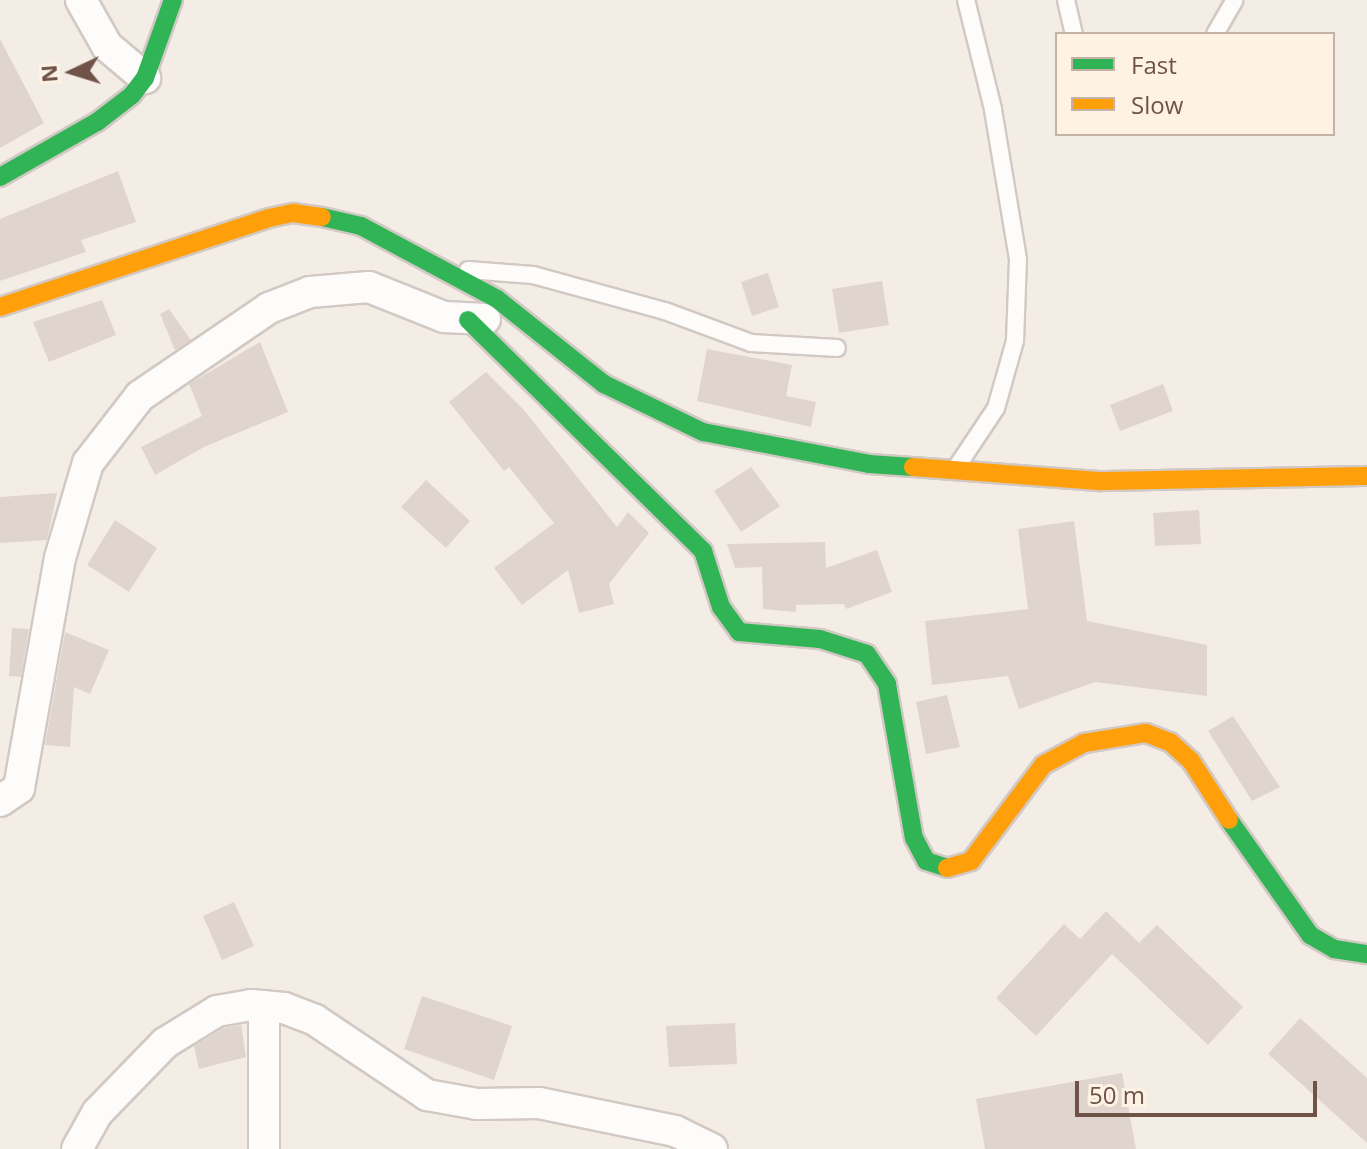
<!DOCTYPE html>
<style>
body{margin:0}
#map{position:relative;width:1367px;height:1149px;overflow:hidden;background:#f4ede6;font-family:"Open Sans",sans-serif}
div>[style]{position:absolute}
.building>*{inset:0;background:#e0d5ce}
.roads{filter:drop-shadow(2px 0 #d2c9c4) drop-shadow(-2px 0 #d2c9c4) drop-shadow(0 2px #d2c9c4) drop-shadow(0 -2px #d2c9c4)}
.lane>*{height:16px;margin:-8px;padding:0 8px;transform-origin:8px;border-radius:8px;background:#fdfcfb}
.street>*{height:30px;margin:-15px;padding:0 15px;transform-origin:15px;border-radius:15px;background:#fdfcfb}
.fast>*{height:18px;margin:-9px;padding:0 9px;transform-origin:9px;border-radius:9px;background:#30b455}
.slow>*{height:18px;margin:-9px;padding:0 9px;transform-origin:9px;border-radius:9px;background:#ff9f0a}
span{translate:-50% -50%;white-space:nowrap;text-align:center;line-height:1.15;-webkit-text-stroke:6px #fef2e5;paint-order:stroke}
.legend{position:absolute;left:1055px;top:32px;width:280px;height:104px;box-sizing:border-box;background:#fef2e5;border:2px solid #c5b2a7;margin:0;padding:10px 14px;list-style:none;font-size:24px;color:#6f5349}
.legend li{display:flex;align-items:center;gap:16px;height:40px}
.legend b{width:40px;border:2px solid #c5b2a7}
.north{position:absolute;left:32px;top:32px;width:80px;height:80px;-webkit-text-stroke:6px #fef2e5;paint-order:stroke;rotate:266deg;font-size:22px;font-weight:700;line-height:32px;text-align:center;color:#6f5349}
.north::after{content:'';display:block;margin:auto;width:28px;height:36px;background:#6f5349;clip-path:polygon(50% 0,100% 100%,50% 72%,0 100%)}
.scale{position:absolute;left:1075px;top:1081px;width:242px;height:36px;box-sizing:border-box;border:4px solid #6f5349;border-top:0;padding-left:10px;font-size:24px;line-height:28px;white-space:nowrap;color:#6f5349;-webkit-text-stroke:6px #fef2e5;paint-order:stroke}
</style>
<div id="map">
<div class="building">
<div style="clip-path:polygon(0 39px,44px 123px,0 148px)"></div>
<div style="clip-path:polygon(118px 171px,136px 222px,81px 240px,86px 252px,0 281px,0 219px)"></div>
<div style="clip-path:polygon(768px 273px,779px 307px,752px 316px,741px 282px)"></div>
<div style="clip-path:polygon(882px 281px,889px 325px,839px 333px,832px 289px)"></div>
<div style="clip-path:polygon(102px 300px,116px 335px,49px 362px,33px 322px)"></div>
<div style="clip-path:polygon(169px 309px,191px 340px,175px 350px,160px 314px)"></div>
<div style="clip-path:polygon(260px 342px,288px 412px,204px 447px,155px 475px,141px 447px,202px 416px,189px 384px)"></div>
<div style="clip-path:polygon(707px 349px,792px 365px,786px 396px,816px 402px,811px 427px,697px 401px)"></div>
<div style="clip-path:polygon(486px 372px,524px 410px,617px 527px,628px 512px,649px 533px,609px 584px,614px 604px,579px 613px,568px 570px,522px 605px,494px 568px,554px 523px,509px 467px,504px 471px,449px 402px)"></div>
<div style="clip-path:polygon(1163px 384px,1173px 411px,1120px 431px,1110px 405px)"></div>
<div style="clip-path:polygon(751px 467px,780px 506px,741px 532px,714px 491px)"></div>
<div style="clip-path:polygon(426px 480px,470px 521px,446px 548px,401px 507px)"></div>
<div style="clip-path:polygon(57px 493px,47px 540px,0 543px,0 497px)"></div>
<div style="clip-path:polygon(1199px 510px,1201px 544px,1155px 546px,1153px 513px)"></div>
<div style="clip-path:polygon(115px 520px,157px 548px,129px 592px,87px 565px)"></div>
<div style="clip-path:polygon(1074px 521px,1087px 621px,1207px 645px,1207px 696px,1095px 682px,1019px 709px,1008px 676px,932px 685px,925px 621px,1028px 609px,1018px 529px)"></div>
<div style="clip-path:polygon(825px 542px,826px 568px,877px 550px,892px 592px,846px 609px,844px 604px,796px 605px,796px 612px,763px 609px,762px 567px,735px 568px,727px 544px)"></div>
<div style="clip-path:polygon(12px 628px,29px 629px,21px 677px,9px 676px)"></div>
<div style="clip-path:polygon(65px 632px,109px 650px,90px 694px,74px 687px,70px 747px,45px 745px)"></div>
<div style="clip-path:polygon(947px 695px,960px 747px,926px 754px,916px 702px)"></div>
<div style="clip-path:polygon(1233px 716px,1280px 787px,1252px 801px,1208px 731px)"></div>
<div style="clip-path:polygon(234px 902px,254px 946px,222px 960px,203px 916px)"></div>
<div style="clip-path:polygon(1106px 911px,1139px 943px,1157px 925px,1243px 1007px,1208px 1045px,1112px 954px,1036px 1036px,996px 998px,1064px 924px,1080px 939px)"></div>
<div style="clip-path:polygon(422px 996px,512px 1026px,494px 1080px,404px 1049px)"></div>
<div style="clip-path:polygon(1300px 1018px,1367px 1078px,1367px 1143px,1268px 1054px)"></div>
<div style="clip-path:polygon(735px 1023px,737px 1064px,669px 1067px,666px 1026px)"></div>
<div style="clip-path:polygon(241px 1025px,246px 1057px,199px 1069px,194px 1046px,224px 1028px)"></div>
<div style="clip-path:polygon(1122px 1073px,1136px 1149px,985px 1149px,976px 1099px)"></div>
</div>
<div class="roads">
<div class="lane">
<div style="left:1066px;top:0;width:35px;rotate:77deg"></div>
<div style="left:1215px;top:34px;width:39px;rotate:-60deg"></div>
<div style="left:468px;top:270px;width:65px;rotate:4.4deg"></div>
<div style="left:533px;top:275px;width:137px;rotate:15.3deg"></div>
<div style="left:665px;top:311px;width:92px;rotate:20.4deg"></div>
<div style="left:751px;top:343px;width:86px;rotate:3.3deg"></div>
<div style="left:956px;top:468px;width:72px;rotate:-56.3deg"></div>
<div style="left:996px;top:408px;width:70px;rotate:-74.2deg"></div>
<div style="left:1015px;top:341px;width:82px;rotate:-87.9deg"></div>
<div style="left:1018px;top:259px;width:152px;rotate:-99.5deg"></div>
<div style="left:993px;top:109px;width:112px;rotate:-103.9deg"></div>
</div>
<div class="street">
<div style="left:81px;top:0;width:53px;rotate:60.5deg"></div>
<div style="left:107px;top:46px;width:50px;rotate:40.1deg"></div>
<div style="left:0;top:801px;width:23px;rotate:-34deg"></div>
<div style="left:19px;top:788px;width:234px;rotate:-79.9deg"></div>
<div style="left:60px;top:558px;width:99px;rotate:-73.6deg"></div>
<div style="left:88px;top:463px;width:85px;rotate:-52.2deg"></div>
<div style="left:140px;top:396px;width:156px;rotate:-34.3deg"></div>
<div style="left:269px;top:308px;width:44px;rotate:-21.3deg"></div>
<div style="left:310px;top:292px;width:59px;rotate:-4.8deg"></div>
<div style="left:369px;top:287px;width:81px;rotate:21.8deg"></div>
<div style="left:444px;top:317px;width:41px;rotate:2.8deg"></div>
<div style="left:264px;top:1006px;width:143px;rotate:90deg"></div>
<div style="left:77px;top:1149px;width:41px;rotate:-60.9deg"></div>
<div style="left:97px;top:1113px;width:98px;rotate:-45.8deg"></div>
<div style="left:165px;top:1043px;width:61px;rotate:-31.6deg"></div>
<div style="left:217px;top:1011px;width:35px;rotate:-10deg"></div>
<div style="left:251px;top:1005px;width:33px;rotate:5deg"></div>
<div style="left:284px;top:1008px;width:33px;rotate:21deg"></div>
<div style="left:315px;top:1020px;width:135px;rotate:33.8deg"></div>
<div style="left:427px;top:1095px;width:51px;rotate:10.2deg"></div>
<div style="left:477px;top:1104px;width:62px;rotate:-0.9deg"></div>
<div style="left:539px;top:1103px;width:139px;rotate:11.6deg"></div>
<div style="left:675px;top:1131px;width:41px;rotate:25.9deg"></div>
</div>
<div class="fast">
<div style="left:0;top:177px;width:112px;rotate:-29.6deg"></div>
<div style="left:97px;top:122px;width:44px;rotate:-37.6deg"></div>
<div style="left:132px;top:95px;width:21px;rotate:-53deg"></div>
<div style="left:145px;top:78px;width:83px;rotate:-70.3deg"></div>
<div style="left:322px;top:217px;width:40px;rotate:13deg"></div>
<div style="left:361px;top:226px;width:154px;rotate:28.2deg"></div>
<div style="left:497px;top:299px;width:137px;rotate:38.5deg"></div>
<div style="left:604px;top:384px;width:110px;rotate:25.9deg"></div>
<div style="left:703px;top:432px;width:169px;rotate:10.9deg"></div>
<div style="left:869px;top:464px;width:44px;rotate:3.9deg"></div>
<div style="left:468px;top:320px;width:330px;rotate:44.5deg"></div>
<div style="left:703px;top:551px;width:59px;rotate:72.2deg"></div>
<div style="left:721px;top:607px;width:31px;rotate:54deg"></div>
<div style="left:739px;top:632px;width:81px;rotate:4.9deg"></div>
<div style="left:820px;top:639px;width:49px;rotate:17.7deg"></div>
<div style="left:867px;top:654px;width:36px;rotate:56deg"></div>
<div style="left:887px;top:684px;width:156px;rotate:80.1deg"></div>
<div style="left:914px;top:838px;width:26px;rotate:62deg"></div>
<div style="left:926px;top:861px;width:22px;rotate:18deg"></div>
<div style="left:1229px;top:820px;width:141px;rotate:54.8deg"></div>
<div style="left:1310px;top:935px;width:28px;rotate:30deg"></div>
<div style="left:1334px;top:949px;width:33px;rotate:9deg"></div>
</div>
<div class="slow">
<div style="left:0;top:307px;width:283px;rotate:-18.3deg"></div>
<div style="left:269px;top:218px;width:25px;rotate:-12deg"></div>
<div style="left:293px;top:213px;width:29px;rotate:8deg"></div>
<div style="left:913px;top:467px;width:189px;rotate:4.3deg"></div>
<div style="left:1101px;top:481px;width:266px;rotate:-1.1deg"></div>
<div style="left:947px;top:868px;width:25px;rotate:-16deg"></div>
<div style="left:971px;top:861px;width:120px;rotate:-53.1deg"></div>
<div style="left:1043px;top:765px;width:47px;rotate:-28.2deg"></div>
<div style="left:1084px;top:743px;width:63px;rotate:-9.2deg"></div>
<div style="left:1146px;top:733px;width:26px;rotate:21deg"></div>
<div style="left:1170px;top:742px;width:28px;rotate:42deg"></div>
<div style="left:1191px;top:761px;width:70px;rotate:57.2deg"></div>
</div>
</div>
<ul class="legend">
<li><b style="height:10px;background:#30b455"></b>Fast</li>
<li><b style="height:10px;background:#ff9f0a"></b>Slow</li>
</ul>
<div class="north">N</div>
<div class="scale">50 m</div>
</div>
